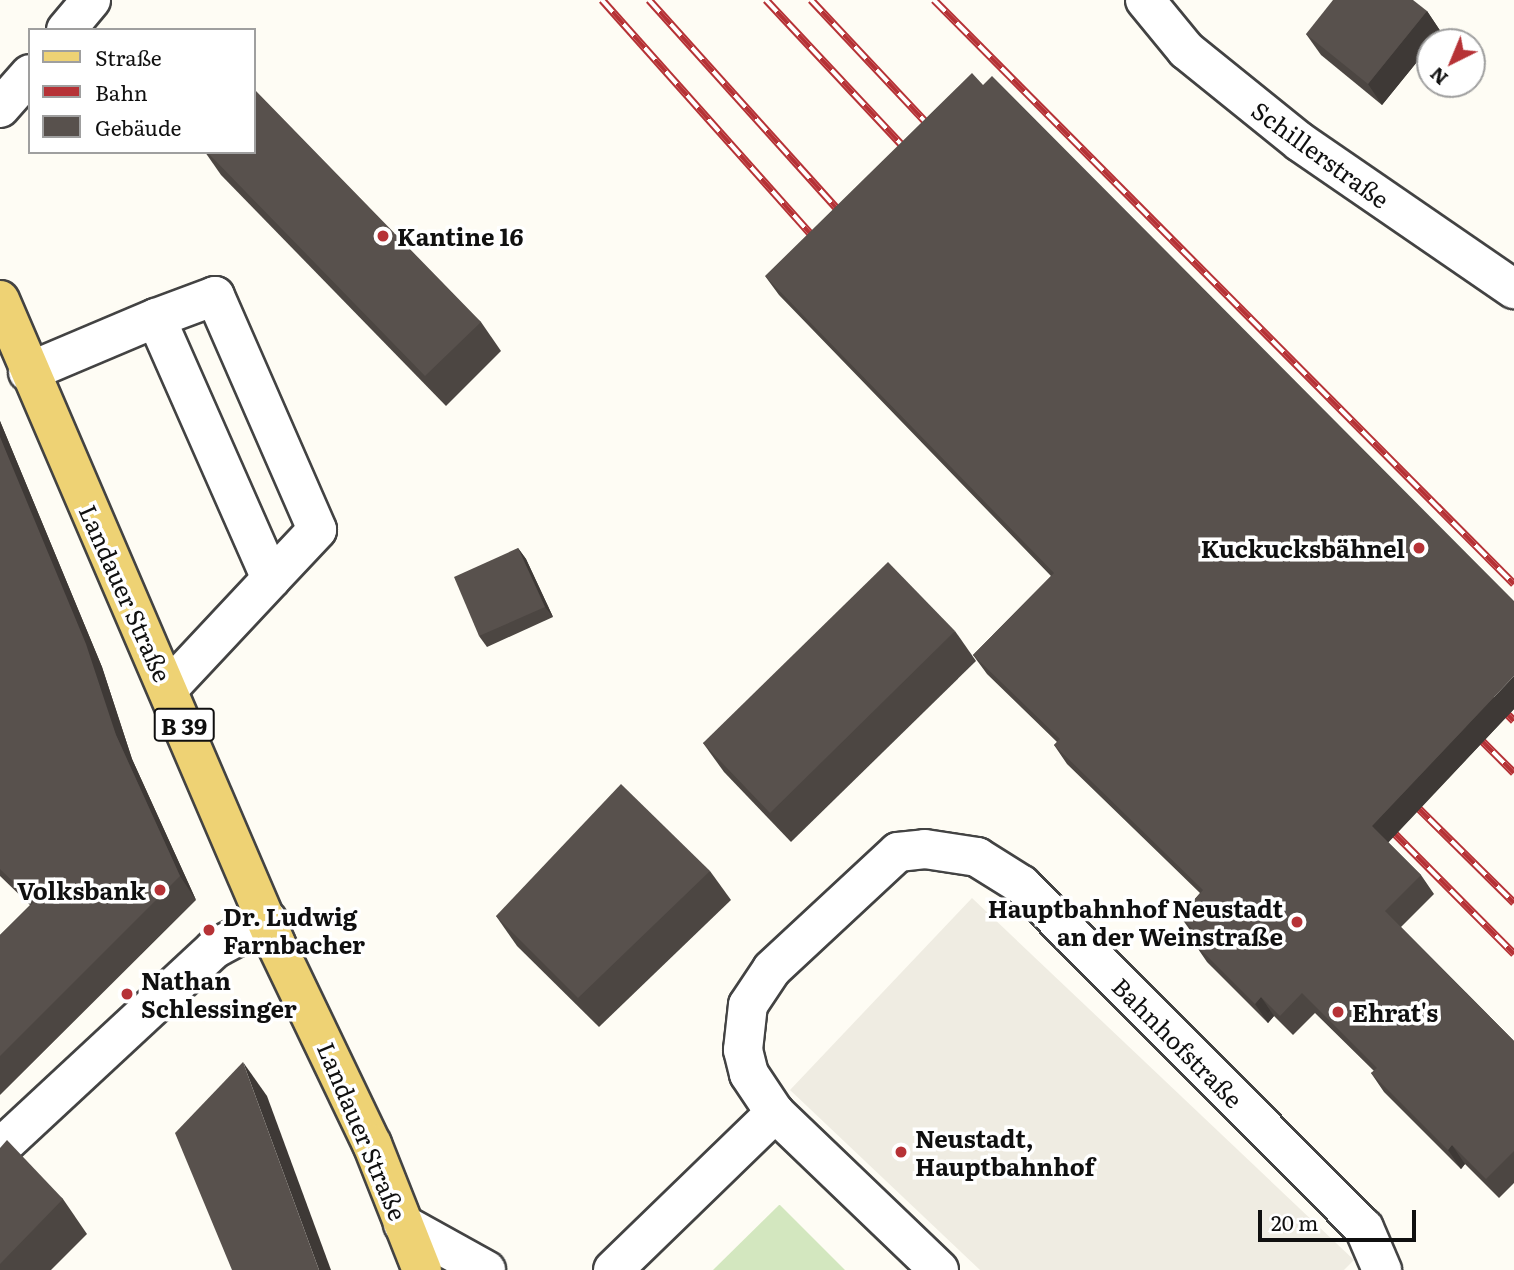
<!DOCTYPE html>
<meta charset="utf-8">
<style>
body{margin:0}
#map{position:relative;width:1514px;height:1270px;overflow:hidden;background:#fefcf4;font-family:Literata,serif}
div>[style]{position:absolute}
.green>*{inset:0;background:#d3e7bf}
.plaza>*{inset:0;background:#efece2}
.roads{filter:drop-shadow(2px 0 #434343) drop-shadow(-2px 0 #434343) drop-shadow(0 2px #434343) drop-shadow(0 -2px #434343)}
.minor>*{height:38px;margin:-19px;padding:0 19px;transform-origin:19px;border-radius:19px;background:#fff}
.major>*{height:38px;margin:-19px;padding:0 19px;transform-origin:19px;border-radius:19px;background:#eed274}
.rail>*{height:8px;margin-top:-4px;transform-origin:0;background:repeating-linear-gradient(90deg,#fff 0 16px,#b63236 0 32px);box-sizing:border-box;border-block:2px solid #b63236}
.wall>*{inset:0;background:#4c4642}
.shaded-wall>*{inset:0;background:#3e3936}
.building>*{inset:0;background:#58514d}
.dots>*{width:19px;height:19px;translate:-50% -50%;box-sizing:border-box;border:4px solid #fff;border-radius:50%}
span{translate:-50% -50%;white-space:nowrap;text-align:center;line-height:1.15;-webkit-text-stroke:7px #fff;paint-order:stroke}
.shield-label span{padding:2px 5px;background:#fff;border:2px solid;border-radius:5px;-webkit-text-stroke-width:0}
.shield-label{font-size:23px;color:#101010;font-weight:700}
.street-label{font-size:24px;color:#101010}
.poi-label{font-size:24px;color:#101010;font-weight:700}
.left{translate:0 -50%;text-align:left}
.right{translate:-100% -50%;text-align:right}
.legend{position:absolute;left:28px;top:28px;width:228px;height:126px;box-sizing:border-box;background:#fff;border:2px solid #9f9f9f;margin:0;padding:9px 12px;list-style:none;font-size:21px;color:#101010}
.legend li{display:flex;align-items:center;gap:14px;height:35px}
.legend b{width:35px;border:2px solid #9f9f9f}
.north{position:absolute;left:1416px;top:28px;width:70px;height:70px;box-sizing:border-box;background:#fff;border:2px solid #9f9f9f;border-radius:50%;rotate:223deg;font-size:19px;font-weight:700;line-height:28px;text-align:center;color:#101010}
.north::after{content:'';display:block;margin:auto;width:24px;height:32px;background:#b63236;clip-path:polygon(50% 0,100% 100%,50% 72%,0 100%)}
.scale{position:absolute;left:1258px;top:1210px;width:158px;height:32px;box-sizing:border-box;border:4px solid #101010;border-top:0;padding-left:9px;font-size:21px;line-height:24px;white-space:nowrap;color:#101010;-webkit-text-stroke:5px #fff;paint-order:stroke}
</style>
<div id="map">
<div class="green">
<div style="clip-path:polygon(780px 1205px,845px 1270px,713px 1270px,779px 1205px)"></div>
</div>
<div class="plaza">
<div style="clip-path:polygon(972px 898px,1354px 1260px,1344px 1270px,980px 1270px,790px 1090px)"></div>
</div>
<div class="roads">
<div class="minor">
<div style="left:1145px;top:0;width:65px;rotate:50.6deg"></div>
<div style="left:1186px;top:50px;width:146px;rotate:38.9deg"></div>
<div style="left:1300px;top:142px;width:260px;rotate:34.5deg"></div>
<div style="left:66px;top:30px;width:39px;rotate:-50deg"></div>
<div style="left:0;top:108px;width:45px;rotate:-48.6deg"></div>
<div style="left:156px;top:318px;width:63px;rotate:-20.4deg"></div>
<div style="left:215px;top:296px;width:255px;rotate:66.4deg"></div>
<div style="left:317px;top:530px;width:67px;rotate:133.2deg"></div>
<div style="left:28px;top:372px;width:139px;rotate:-22.9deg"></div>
<div style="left:156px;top:318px;width:285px;rotate:66.2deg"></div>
<div style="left:271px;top:579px;width:149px;rotate:133.1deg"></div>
<div style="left:0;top:1148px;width:292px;rotate:-42.9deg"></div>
<div style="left:214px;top:949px;width:61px;rotate:-28.2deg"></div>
<div style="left:403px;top:1224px;width:95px;rotate:29deg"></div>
<div style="left:613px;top:1270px;width:226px;rotate:-44.1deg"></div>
<div style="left:939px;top:1270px;width:227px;rotate:-136.2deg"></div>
<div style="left:775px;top:1113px;width:47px;rotate:-123.7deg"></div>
<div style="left:749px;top:1074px;width:25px;rotate:-104deg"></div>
<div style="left:743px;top:1050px;width:45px;rotate:-83.7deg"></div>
<div style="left:748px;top:1005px;width:43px;rotate:-56.3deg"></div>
<div style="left:772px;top:969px;width:172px;rotate:-42.9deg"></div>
<div style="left:898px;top:852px;width:27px;rotate:-6deg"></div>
<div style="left:925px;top:849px;width:53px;rotate:8.7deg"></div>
<div style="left:977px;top:857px;width:53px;rotate:31.9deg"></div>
<div style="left:1022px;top:885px;width:484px;rotate:45.1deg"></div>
<div style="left:1364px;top:1228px;width:46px;rotate:66.8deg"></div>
</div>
<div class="major">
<div style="left:0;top:300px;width:701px;rotate:66.8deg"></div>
<div style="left:276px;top:944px;width:222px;rotate:64.4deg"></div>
<div style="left:372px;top:1144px;width:136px;rotate:68.4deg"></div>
</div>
</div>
<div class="rail">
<div style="left:602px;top:0;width:332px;rotate:48.3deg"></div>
<div style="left:649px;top:0;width:297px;rotate:48deg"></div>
<div style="left:766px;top:0;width:215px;rotate:46.9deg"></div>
<div style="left:811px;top:0;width:184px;rotate:46.8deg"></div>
<div style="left:934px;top:0;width:823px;rotate:45.2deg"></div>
<div style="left:1494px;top:701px;width:28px;rotate:45deg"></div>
<div style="left:1470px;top:729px;width:62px;rotate:45deg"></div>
<div style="left:1406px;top:796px;width:152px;rotate:44.7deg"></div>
<div style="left:1383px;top:822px;width:186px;rotate:45.2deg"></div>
</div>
<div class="wall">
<div style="clip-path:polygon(1427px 11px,1441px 32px,1382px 105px,1321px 55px,1306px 34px)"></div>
<div style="clip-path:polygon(205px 152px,254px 152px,481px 322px,501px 351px,446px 406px,221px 175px)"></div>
<div style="clip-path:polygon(765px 276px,1514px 709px,1388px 842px,1421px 875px,1434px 894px,1401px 927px,1514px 1041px,1514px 1183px,1499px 1198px,1465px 1164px,1461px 1169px,1384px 1092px,1371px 1073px,1374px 1071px,1315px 1013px,1293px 1035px,1274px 1016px,1268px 1023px,1207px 962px,1194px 943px,1197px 940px,1180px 916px,1200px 893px,1067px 764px,1054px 745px,1057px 742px,987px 674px,973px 655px,1051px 576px,779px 295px)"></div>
<div style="clip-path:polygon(0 421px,102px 667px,132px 759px,196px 900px,0 1095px,0 935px,30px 905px,0 876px)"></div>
<div style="clip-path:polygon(518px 548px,526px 559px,553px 617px,487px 647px,479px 636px)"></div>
<div style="clip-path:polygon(955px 631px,976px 661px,791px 842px,724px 772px,703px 743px)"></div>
<div style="clip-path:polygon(710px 871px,731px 900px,599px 1027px,517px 946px,496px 916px)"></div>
<div style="clip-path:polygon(0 1148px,63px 1199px,87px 1234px,51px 1270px,0 1270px)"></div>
</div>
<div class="shaded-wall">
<div style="clip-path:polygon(1427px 11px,1441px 32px,1433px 42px,1430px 42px,1430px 46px,1382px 105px,1368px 84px)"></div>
<div style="clip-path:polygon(0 421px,102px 667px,132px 759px,196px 900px,180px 876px,116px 735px,0 437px)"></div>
<div style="clip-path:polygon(518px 548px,526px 559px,553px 617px,545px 607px)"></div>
<div style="clip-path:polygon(1514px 676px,1514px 709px,1386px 845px,1372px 826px)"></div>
<div style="clip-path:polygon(1261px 997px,1274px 1016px,1268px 1023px,1255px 1004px)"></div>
<div style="clip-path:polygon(243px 1062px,267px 1096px,331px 1270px,319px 1270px)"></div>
<div style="clip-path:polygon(1452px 1145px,1465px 1164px,1461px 1169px,1448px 1150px)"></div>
</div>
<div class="building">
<div style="clip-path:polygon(1333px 0,1413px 0,1427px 11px,1368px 84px,1306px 34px)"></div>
<div style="clip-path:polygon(972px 73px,983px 85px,992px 76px,1514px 601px,1514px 676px,1372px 826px,1421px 875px,1385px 911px,1514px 1041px,1514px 1151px,1486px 1179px,1452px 1145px,1448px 1150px,1371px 1073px,1377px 1068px,1302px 993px,1280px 1016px,1261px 997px,1255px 1004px,1194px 943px,1200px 937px,1180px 916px,1203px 890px,1054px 745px,1060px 739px,973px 655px,1054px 573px,765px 276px)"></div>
<div style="clip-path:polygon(256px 91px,481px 322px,425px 376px,207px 152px,254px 152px,254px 93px)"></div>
<div style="clip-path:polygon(0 437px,86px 644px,116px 735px,180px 876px,0 1056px,0 935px,34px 902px,0 869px)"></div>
<div style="clip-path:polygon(518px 548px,545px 607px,479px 636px,454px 577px)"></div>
<div style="clip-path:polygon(888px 562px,955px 631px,770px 813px,703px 743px)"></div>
<div style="clip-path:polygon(621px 784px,710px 871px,578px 998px,496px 916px)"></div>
<div style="clip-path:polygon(243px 1062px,319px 1270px,232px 1270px,175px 1133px)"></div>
<div style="clip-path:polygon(7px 1140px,63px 1199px,0 1264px,0 1148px)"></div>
</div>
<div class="dots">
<div style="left:383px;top:236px;background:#b63236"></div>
<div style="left:1419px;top:548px;background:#b63236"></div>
<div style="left:160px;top:890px;background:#b63236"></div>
<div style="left:1297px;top:922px;background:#b63236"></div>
<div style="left:209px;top:930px;background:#b63236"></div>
<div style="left:127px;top:994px;background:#b63236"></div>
<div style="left:1338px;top:1012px;background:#b63236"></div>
<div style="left:901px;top:1152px;background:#b63236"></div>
</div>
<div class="shield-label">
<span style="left:184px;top:725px">B 39</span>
</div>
<div class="street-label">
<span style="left:1321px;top:154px;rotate:36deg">Schillerstraße</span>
<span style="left:126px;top:593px;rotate:66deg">Landauer Straße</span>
<span style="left:1178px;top:1042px;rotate:45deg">Bahnhofstraße</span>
<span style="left:363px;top:1131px;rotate:67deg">Landauer Straße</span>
</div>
<div class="poi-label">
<span class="left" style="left:397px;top:236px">Kantine 16</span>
<span class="right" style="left:1405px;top:548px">Kuckucksbähnel</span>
<span class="right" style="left:146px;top:890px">Volksbank</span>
<span class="right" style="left:1283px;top:922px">Hauptbahnhof Neustadt<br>an der Weinstraße</span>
<span class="left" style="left:223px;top:930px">Dr. Ludwig<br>Farnbacher</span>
<span class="left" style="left:141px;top:994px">Nathan<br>Schlessinger</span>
<span class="left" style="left:1352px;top:1012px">Ehrat's</span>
<span class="left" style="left:915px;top:1152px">Neustadt,<br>Hauptbahnhof</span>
</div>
<ul class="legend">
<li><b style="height:9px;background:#eed274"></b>Straße</li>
<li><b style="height:9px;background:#b63236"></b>Bahn</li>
<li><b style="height:19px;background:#58514d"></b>Gebäude</li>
</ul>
<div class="north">N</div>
<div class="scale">20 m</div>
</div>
